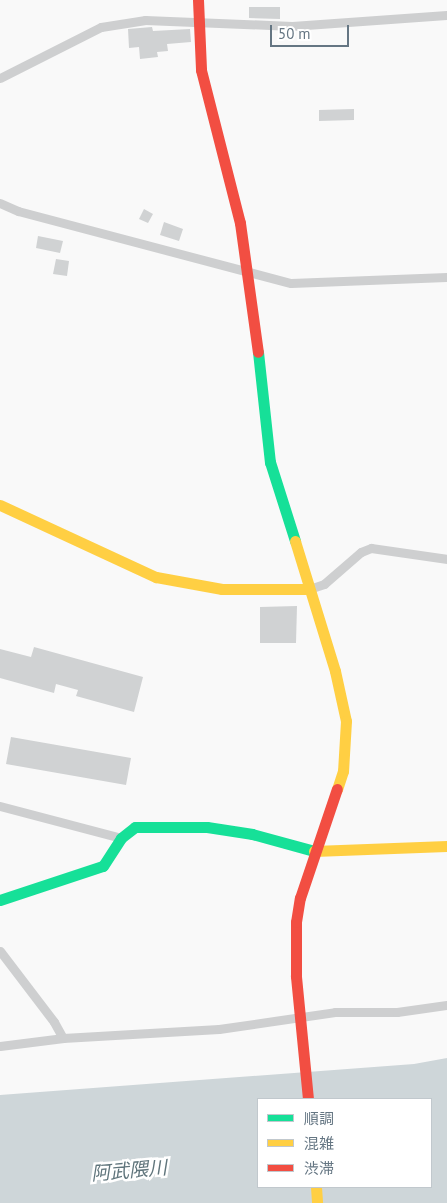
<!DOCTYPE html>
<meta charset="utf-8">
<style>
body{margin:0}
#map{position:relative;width:447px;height:1203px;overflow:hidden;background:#f9f9f9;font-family:"PT Sans","Noto Sans JP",sans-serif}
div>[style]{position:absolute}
.water>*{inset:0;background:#ced6d9}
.building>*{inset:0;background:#d0d2d3}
.street>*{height:9px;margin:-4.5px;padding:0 4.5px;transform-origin:4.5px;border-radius:4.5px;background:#cecfd0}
.fast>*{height:11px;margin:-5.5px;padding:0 5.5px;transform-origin:5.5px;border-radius:5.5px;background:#16e098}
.slow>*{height:11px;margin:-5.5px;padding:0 5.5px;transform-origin:5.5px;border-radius:5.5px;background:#ffcf43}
.jam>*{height:11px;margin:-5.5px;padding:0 5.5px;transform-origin:5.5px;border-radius:5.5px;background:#f24e42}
span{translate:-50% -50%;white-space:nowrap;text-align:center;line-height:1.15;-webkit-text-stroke:5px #fff;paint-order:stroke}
.water-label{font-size:19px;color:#60757c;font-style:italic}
.legend{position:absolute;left:257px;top:1098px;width:175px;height:90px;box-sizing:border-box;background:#fff;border:1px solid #c1c8cd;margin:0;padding:6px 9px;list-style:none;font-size:15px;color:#657683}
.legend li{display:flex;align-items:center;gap:10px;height:25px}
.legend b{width:25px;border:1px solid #c1c8cd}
.scale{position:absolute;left:270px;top:25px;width:79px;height:22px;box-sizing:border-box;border:2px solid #657683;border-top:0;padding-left:6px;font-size:15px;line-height:18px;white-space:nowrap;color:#657683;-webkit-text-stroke:4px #fff;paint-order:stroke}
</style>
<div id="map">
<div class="water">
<div style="clip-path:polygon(evenodd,447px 1058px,447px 1203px,0 1203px,0 1095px,414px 1064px,447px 1058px,258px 1099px,431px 1099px,431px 1187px,258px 1187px,258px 1099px)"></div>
</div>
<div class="building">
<div style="clip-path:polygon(249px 7px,280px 7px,280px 19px,249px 18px)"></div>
<div style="clip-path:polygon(152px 27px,153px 31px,190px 29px,191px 42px,167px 44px,168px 51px,157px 52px,158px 57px,140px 59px,139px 47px,129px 48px,128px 29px)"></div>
<div style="clip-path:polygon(354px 109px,354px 120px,319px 121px,319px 110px)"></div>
<div style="clip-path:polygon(144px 209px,153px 214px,148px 223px,139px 219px)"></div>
<div style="clip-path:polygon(164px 222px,183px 229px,179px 241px,160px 235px)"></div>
<div style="clip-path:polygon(38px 236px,63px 241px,60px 253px,36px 248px)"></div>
<div style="clip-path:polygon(56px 259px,69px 261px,67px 276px,53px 274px)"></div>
<div style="clip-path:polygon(297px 606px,296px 643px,260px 643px,260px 607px)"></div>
<div style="clip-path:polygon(34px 647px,143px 677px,134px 712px,76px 696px,78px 690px,56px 684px,54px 693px,0 678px,0 649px,31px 657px)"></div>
<div style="clip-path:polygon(11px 737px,131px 758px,126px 785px,6px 764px)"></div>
</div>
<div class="street">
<div style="left:0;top:78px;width:113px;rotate:-26.8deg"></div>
<div style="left:101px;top:27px;width:45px;rotate:-9deg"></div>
<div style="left:145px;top:20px;width:147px;rotate:2.3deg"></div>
<div style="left:292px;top:26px;width:155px;rotate:-4.1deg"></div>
<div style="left:0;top:203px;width:20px;rotate:24deg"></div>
<div style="left:18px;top:211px;width:282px;rotate:14.8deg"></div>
<div style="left:291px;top:283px;width:156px;rotate:-2.2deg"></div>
<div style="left:309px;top:589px;width:16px;rotate:-18deg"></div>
<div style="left:324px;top:584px;width:49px;rotate:-40.9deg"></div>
<div style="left:361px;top:552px;width:11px;rotate:-22deg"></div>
<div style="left:371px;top:548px;width:77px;rotate:8.2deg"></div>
<div style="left:0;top:806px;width:125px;rotate:14.8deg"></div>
<div style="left:0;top:951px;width:89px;rotate:52.7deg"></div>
<div style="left:54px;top:1022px;width:18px;rotate:61deg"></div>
<div style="left:0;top:1046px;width:64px;rotate:-7.2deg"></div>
<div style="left:63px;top:1038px;width:156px;rotate:-3.3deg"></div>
<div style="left:219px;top:1029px;width:117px;rotate:-8.3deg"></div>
<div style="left:335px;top:1012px;width:62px"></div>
<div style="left:397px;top:1012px;width:50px;rotate:-8deg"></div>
</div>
<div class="fast">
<div style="left:258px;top:352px;width:111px;rotate:83.8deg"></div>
<div style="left:270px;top:462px;width:83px;rotate:72.4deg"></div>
<div style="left:0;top:900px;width:108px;rotate:-18.3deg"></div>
<div style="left:103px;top:866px;width:33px;rotate:-57deg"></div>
<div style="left:121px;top:838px;width:18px;rotate:-38deg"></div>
<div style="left:135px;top:827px;width:72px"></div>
<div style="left:207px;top:827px;width:46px;rotate:8.8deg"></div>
<div style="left:252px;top:834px;width:64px;rotate:15.3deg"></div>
</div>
<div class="slow">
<div style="left:0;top:505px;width:172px;rotate:24.8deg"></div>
<div style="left:156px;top:577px;width:67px;rotate:10.3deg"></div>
<div style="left:222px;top:589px;width:87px"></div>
<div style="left:295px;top:541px;width:136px;rotate:72.9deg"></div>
<div style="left:335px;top:671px;width:51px;rotate:77.6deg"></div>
<div style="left:346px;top:721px;width:50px;rotate:93.4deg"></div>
<div style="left:343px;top:771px;width:19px;rotate:108deg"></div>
<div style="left:314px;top:851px;width:133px;rotate:-2.2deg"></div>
<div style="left:316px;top:1187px;width:16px;rotate:86deg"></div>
</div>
<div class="jam">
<div style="left:198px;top:0;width:70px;rotate:87.5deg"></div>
<div style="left:201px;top:70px;width:158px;rotate:75.7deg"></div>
<div style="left:240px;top:223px;width:130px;rotate:82.1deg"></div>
<div style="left:308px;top:1099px;width:124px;rotate:-95.6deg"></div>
<div style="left:296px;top:976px;width:54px;rotate:-90deg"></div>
<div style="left:296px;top:922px;width:24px;rotate:-81deg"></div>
<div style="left:300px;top:898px;width:115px;rotate:-71.3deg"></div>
</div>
<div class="water-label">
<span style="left:129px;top:1171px;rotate:-5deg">阿武隈川</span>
</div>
<ul class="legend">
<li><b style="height:6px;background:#16e098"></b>順調</li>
<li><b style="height:6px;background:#ffcf43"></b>混雑</li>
<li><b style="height:6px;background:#f24e42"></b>渋滞</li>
</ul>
<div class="scale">50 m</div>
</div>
